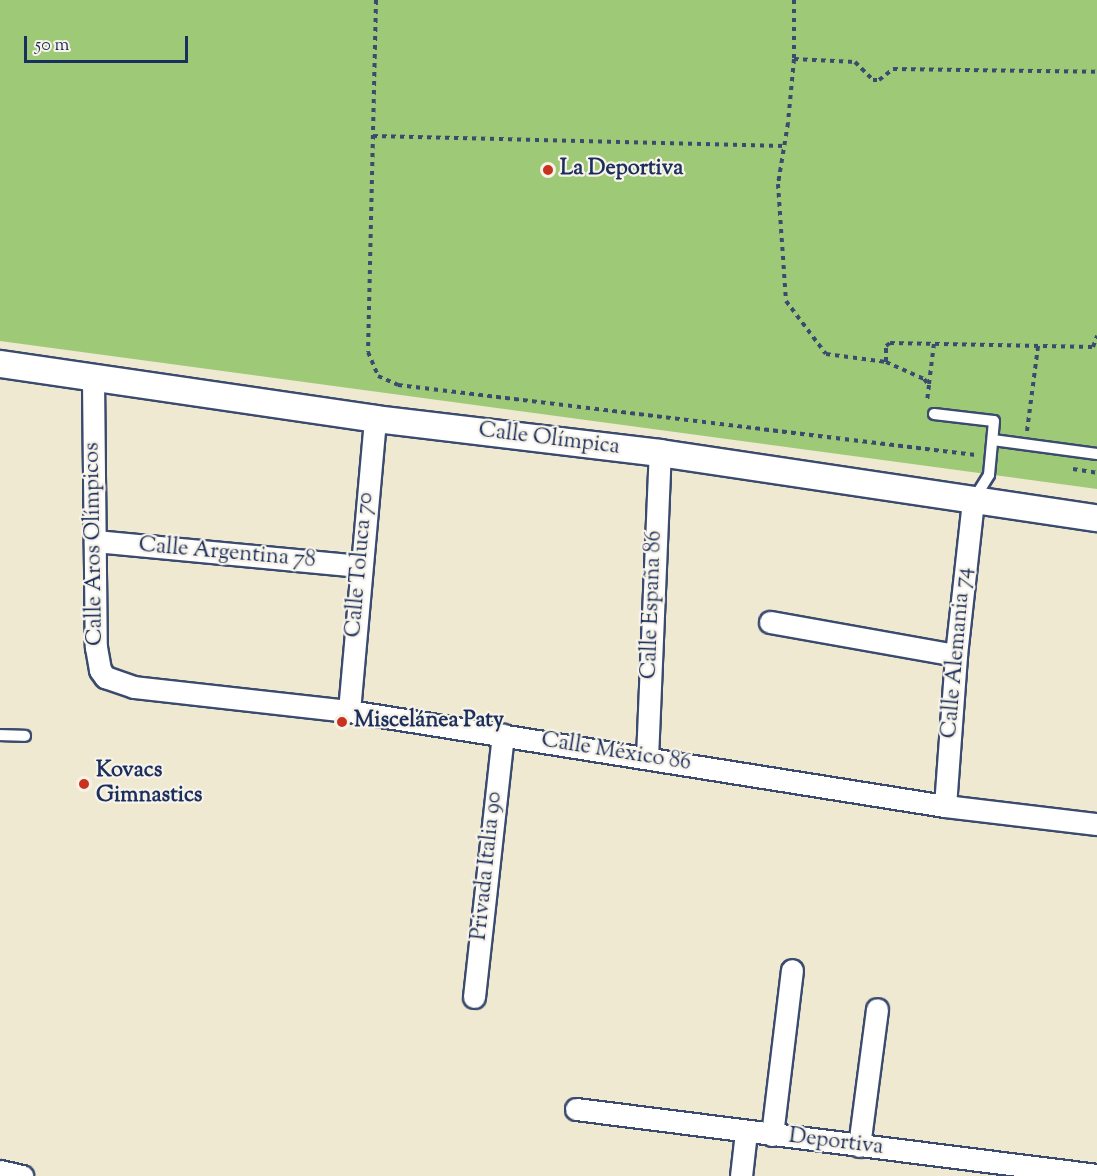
<!DOCTYPE html>
<meta charset="utf-8">
<style>
body{margin:0}
#map{position:relative;width:1097px;height:1176px;overflow:hidden;background:#efe9d1;font-family:"Sorts Mill Goudy",serif}
div>[style]{position:absolute}
.green>*{inset:0;background:#9eca77}
.path>*{height:4px;margin-top:-2px;transform-origin:0;background:repeating-linear-gradient(90deg,#3b4b6f 0 4.5px,transparent 0 9px)}
.roads{filter:drop-shadow(2px 0 #3b4b6f) drop-shadow(-2px 0 #3b4b6f) drop-shadow(0 2px #3b4b6f) drop-shadow(0 -2px #3b4b6f)}
.service>*{height:10px;margin:-5px;padding:0 5px;transform-origin:5px;border-radius:5px;background:#fff}
.minor>*{height:21px;margin:-10.5px;padding:0 10.5px;transform-origin:10.5px;border-radius:10.5px;background:#fff}
.tertiary>*{height:26px;margin:-13px;padding:0 13px;transform-origin:13px;border-radius:13px;background:#fff}
.dots>*{width:16px;height:16px;translate:-50% -50%;box-sizing:border-box;border:3px solid #f7f3e8;border-radius:50%}
span{translate:-50% -50%;white-space:nowrap;text-align:center;line-height:1.15;-webkit-text-stroke:4.5px #f7f3e8;paint-order:stroke}
.poi-label{font-size:22px;color:#1b2f5e;font-weight:700}
.left{translate:0 -50%;text-align:left}
.street-label{font-size:22px;color:#1b2f5e}
.scale{position:absolute;left:24px;top:36px;width:164px;height:27px;box-sizing:border-box;border:3px solid #1b2f5e;border-top:0;padding-left:8px;font-size:18px;line-height:21px;white-space:nowrap;color:#1b2f5e;-webkit-text-stroke:4px #f7f3e8;paint-order:stroke}
</style>
<div id="map">
<div class="green">
<div style="clip-path:polygon(0 0,1097px 0,1097px 489px,0 341px)"></div>
</div>
<div class="path">
<div style="left:376px;top:0;width:352px;rotate:91.3deg"></div>
<div style="left:368px;top:352px;width:26px;rotate:67deg"></div>
<div style="left:378px;top:376px;width:22px;rotate:24deg"></div>
<div style="left:398px;top:385px;width:582px;rotate:6.91deg"></div>
<div style="left:794px;top:0;width:59px;rotate:90deg"></div>
<div style="left:794px;top:59px;width:64px;rotate:95.4deg"></div>
<div style="left:788px;top:123px;width:62px;rotate:99.3deg"></div>
<div style="left:778px;top:184px;width:117px;rotate:86.1deg"></div>
<div style="left:786px;top:301px;width:66px;rotate:53deg"></div>
<div style="left:826px;top:354px;width:61px;rotate:7.6deg"></div>
<div style="left:886px;top:362px;width:42px;rotate:24.1deg"></div>
<div style="left:924px;top:379px;width:8px;rotate:50deg"></div>
<div style="left:929px;top:385px;width:17px;rotate:97deg"></div>
<div style="left:794px;top:59px;width:61px;rotate:2.8deg"></div>
<div style="left:855px;top:62px;width:25px;rotate:45deg"></div>
<div style="left:873px;top:80px;width:6px"></div>
<div style="left:879px;top:80px;width:18px;rotate:-38deg"></div>
<div style="left:893px;top:69px;width:204px;rotate:0.8deg"></div>
<div style="left:373px;top:136px;width:411px;rotate:1.4deg"></div>
<div style="left:886px;top:362px;width:16px;rotate:-90deg"></div>
<div style="left:886px;top:346px;width:5px;rotate:-37deg"></div>
<div style="left:890px;top:343px;width:203px;rotate:1.1deg"></div>
<div style="left:1093px;top:347px;width:12px;rotate:-70deg"></div>
<div style="left:929px;top:384px;width:41px;rotate:-83deg"></div>
<div style="left:1027px;top:431px;width:86px;rotate:-82.6deg"></div>
<div style="left:1073px;top:469px;width:24px;rotate:9deg"></div>
</div>
<div class="roads">
<div class="service">
<div style="left:934px;top:414px;width:60px;rotate:6.7deg"></div>
<div style="left:994px;top:421px;width:54px;rotate:95.3deg"></div>
<div style="left:989px;top:475px;width:28px;rotate:122deg"></div>
<div style="left:993px;top:440px;width:105px;rotate:7.7deg"></div>
<div style="left:0;top:735px;width:25px;rotate:2deg"></div>
</div>
<div class="minor">
<div style="left:93px;top:379px;width:268px;rotate:89.4deg"></div>
<div style="left:96px;top:647px;width:23px;rotate:80deg"></div>
<div style="left:100px;top:670px;width:9px;rotate:54deg"></div>
<div style="left:105px;top:677px;width:31px;rotate:19deg"></div>
<div style="left:134px;top:687px;width:216px;rotate:6.4deg"></div>
<div style="left:349px;top:711px;width:604px;rotate:9.06deg"></div>
<div style="left:945px;top:806px;width:153px;rotate:6.8deg"></div>
<div style="left:95px;top:541px;width:266px;rotate:5.4deg"></div>
<div style="left:770px;top:622px;width:189px;rotate:10.1deg"></div>
<div style="left:349px;top:711px;width:293px;rotate:-84.9deg"></div>
<div style="left:647px;top:758px;width:305px;rotate:-87.6deg"></div>
<div style="left:945px;top:806px;width:151px;rotate:-85.8deg"></div>
<div style="left:956px;top:655px;width:156px;rotate:-83.7deg"></div>
<div style="left:474px;top:997px;width:264px;rotate:-83.7deg"></div>
<div style="left:576px;top:1109px;width:525px;rotate:7.22deg"></div>
<div style="left:772px;top:1135px;width:166px;rotate:-83.1deg"></div>
<div style="left:859px;top:1146px;width:138px;rotate:-82.5deg"></div>
<div style="left:0;top:1171px;width:23px;rotate:13deg"></div>
<div style="left:741px;top:1176px;width:44px;rotate:-83.5deg"></div>
</div>
<div class="tertiary">
<div style="left:0;top:364px;width:379px;rotate:8.3deg"></div>
<div style="left:375px;top:419px;width:287px;rotate:6.8deg"></div>
<div style="left:660px;top:453px;width:442px;rotate:8.5deg"></div>
</div>
</div>
<div class="dots">
<div style="left:548px;top:170px;background:#c8321e"></div>
<div style="left:342px;top:722px;background:#c8321e"></div>
<div style="left:84px;top:784px;background:#c8321e"></div>
</div>
<div class="poi-label">
<span class="left" style="left:560px;top:170px">La Deportiva</span>
<span class="left" style="left:354px;top:722px">Miscelánea Paty</span>
<span class="left" style="left:96px;top:784px">Kovacs<br>Gimnastics</span>
</div>
<div class="street-label">
<span style="left:549px;top:440px;rotate:7deg">Calle Olímpica</span>
<span style="left:95px;top:544px;rotate:-91deg">Calle Aros Olímpicos</span>
<span style="left:227px;top:554px;rotate:5deg">Calle Argentina 78</span>
<span style="left:361px;top:565px;rotate:-85deg">Calle Toluca 70</span>
<span style="left:653px;top:605px;rotate:-88deg">Calle España 86</span>
<span style="left:958px;top:653px;rotate:-85deg">Calle Alemania 74</span>
<span style="left:616px;top:753px;rotate:9deg">Calle México 86</span>
<span style="left:488px;top:866px;rotate:-84deg">Privada Italia 90</span>
<span style="left:836px;top:1143px;rotate:7deg">Deportiva</span>
</div>
<div class="scale">50 m</div>
</div>
